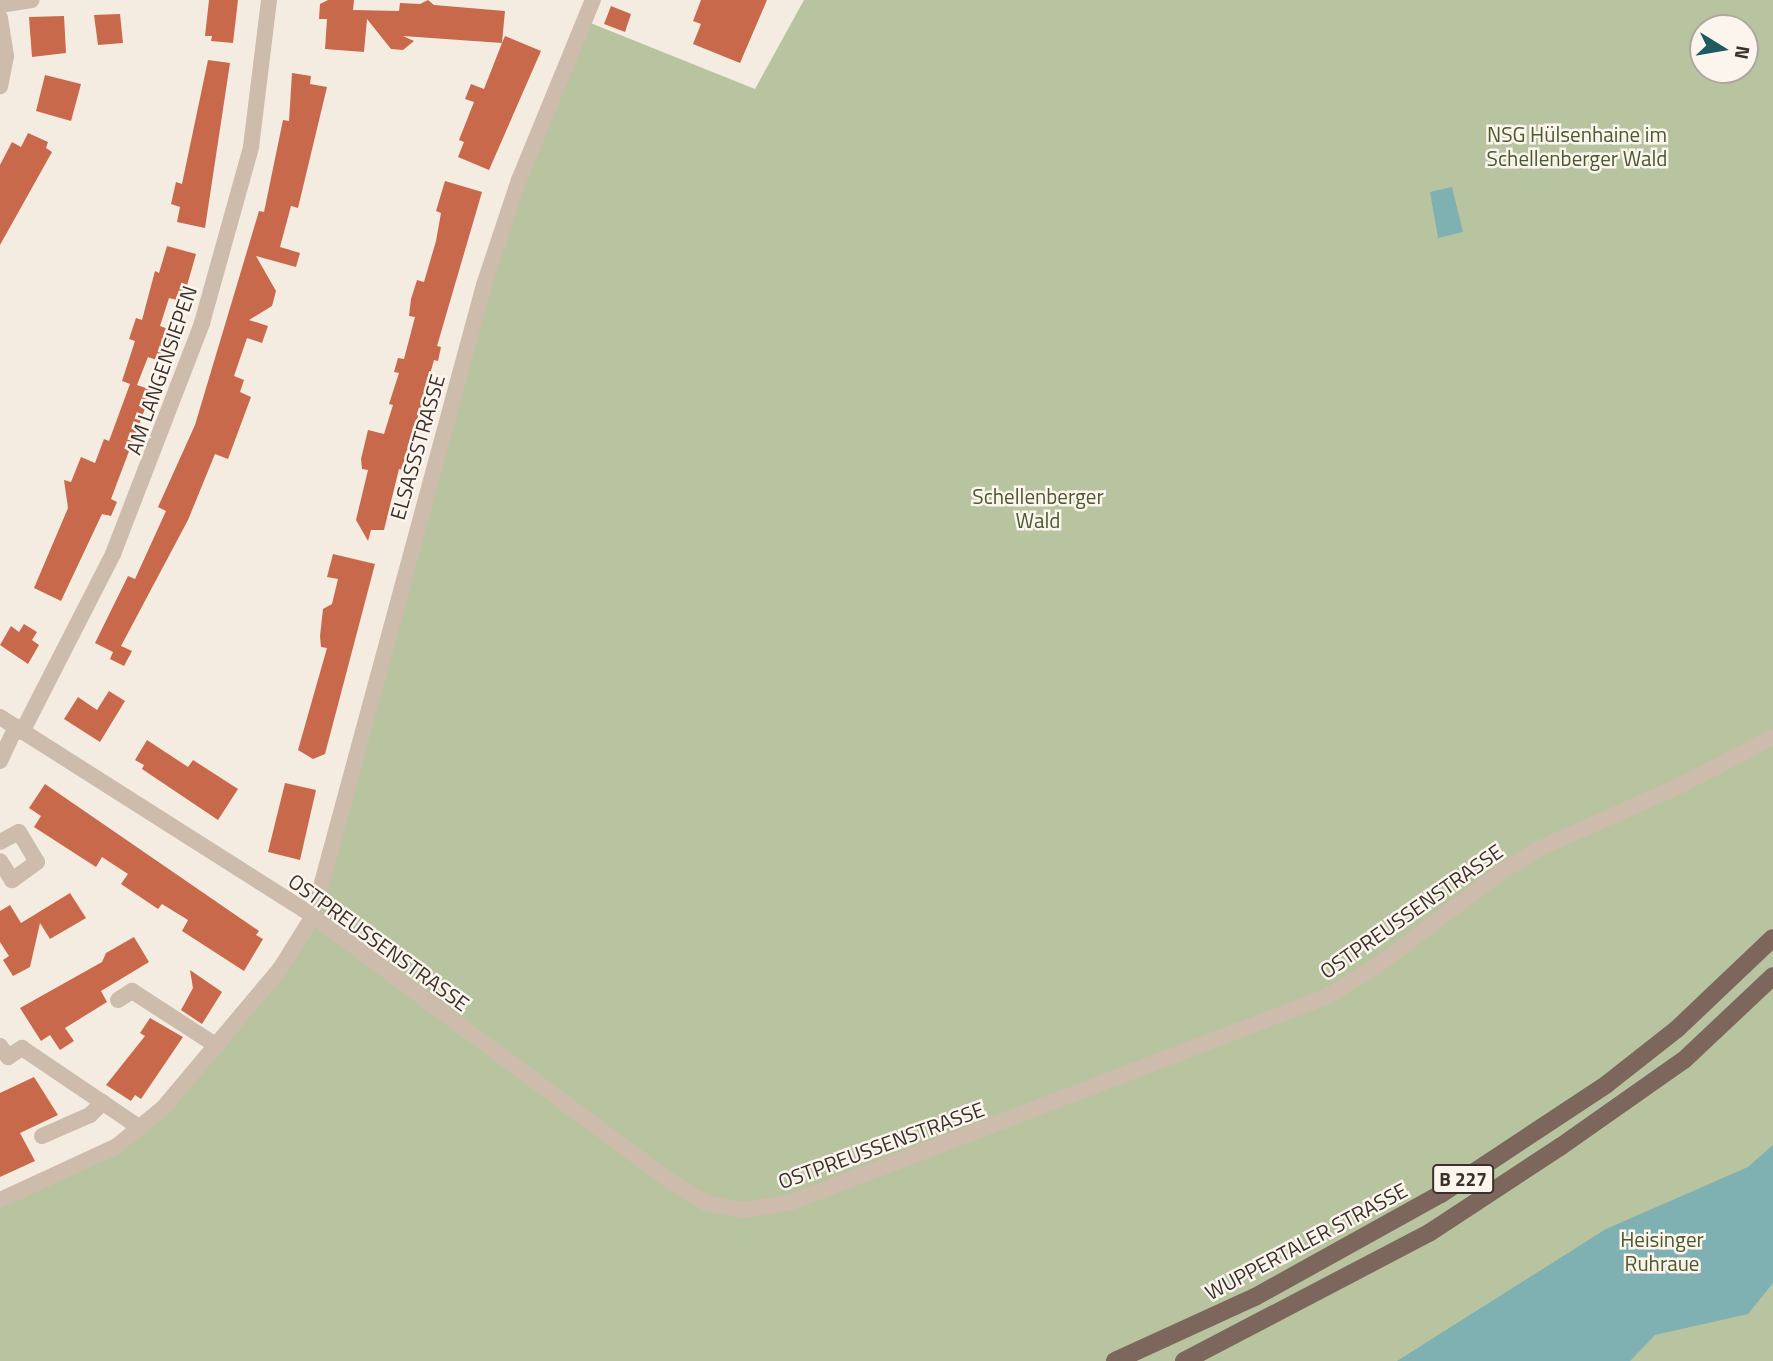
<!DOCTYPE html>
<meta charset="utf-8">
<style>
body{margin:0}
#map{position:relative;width:1773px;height:1361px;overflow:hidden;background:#f4ebe1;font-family:"Titillium Web",sans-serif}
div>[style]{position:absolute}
.green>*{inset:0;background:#b8c4a0}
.water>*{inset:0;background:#7fb0b2}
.building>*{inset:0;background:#c8694b}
.minor>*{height:16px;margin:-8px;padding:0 8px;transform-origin:8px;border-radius:8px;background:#cdbbac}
.primary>*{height:18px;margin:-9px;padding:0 9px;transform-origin:9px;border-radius:9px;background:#7d675c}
span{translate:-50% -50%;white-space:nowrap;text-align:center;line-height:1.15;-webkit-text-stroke:5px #fbf5ee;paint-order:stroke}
.shield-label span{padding:2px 5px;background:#fbf5ee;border:2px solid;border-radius:5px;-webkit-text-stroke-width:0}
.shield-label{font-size:19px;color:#3b302b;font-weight:700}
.park-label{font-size:21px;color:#4a5a2e}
.street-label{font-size:21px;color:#3b302b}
.north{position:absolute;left:1689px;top:14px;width:70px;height:70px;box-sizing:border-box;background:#fbf5ee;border:2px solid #aea6a0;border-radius:50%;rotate:101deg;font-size:19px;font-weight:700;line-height:28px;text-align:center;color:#3b302b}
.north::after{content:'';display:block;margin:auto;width:24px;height:32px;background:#1f5a5e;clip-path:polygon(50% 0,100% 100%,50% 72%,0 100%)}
</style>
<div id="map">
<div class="green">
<div style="clip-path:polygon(evenodd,804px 0,1773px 0,1773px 1361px,0 1361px,0 1202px,116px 1149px,299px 947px,522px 181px,588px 22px,755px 89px,804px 0,1703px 28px,1745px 28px,1745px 70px,1703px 70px,1703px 28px)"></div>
</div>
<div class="water">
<div style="clip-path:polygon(1452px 187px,1463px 232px,1438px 238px,1430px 192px)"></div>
<div style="clip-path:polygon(1773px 1145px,1773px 1283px,1748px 1314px,1655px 1335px,1630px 1361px,1397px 1361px,1606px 1229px,1748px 1167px)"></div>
</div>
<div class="building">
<div style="clip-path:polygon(209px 0,238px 0,233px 43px,211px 41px,212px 36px,205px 36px)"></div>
<div style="clip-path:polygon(328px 0,354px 0,353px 10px,399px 11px,400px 3px,420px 4px,428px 0,434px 5px,505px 11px,502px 43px,505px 36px,541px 51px,489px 170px,458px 157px,464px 142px,459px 140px,474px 102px,465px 99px,471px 84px,484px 89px,502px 43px,403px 36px,414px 41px,403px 50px,391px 49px,367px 19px,364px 52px,325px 49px,327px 19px,319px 19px,320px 4px)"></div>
<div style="clip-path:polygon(701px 0,767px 0,740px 63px,693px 44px,701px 24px,693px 21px)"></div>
<div style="clip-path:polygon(611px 6px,631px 14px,625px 32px,604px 24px)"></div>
<div style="clip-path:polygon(120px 14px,123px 43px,98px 45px,94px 15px)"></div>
<div style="clip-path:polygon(64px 16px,66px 53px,32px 57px,29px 17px)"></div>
<div style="clip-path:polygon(208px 60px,230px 63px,205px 228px,177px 222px,180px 207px,171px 204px,176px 182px,182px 184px)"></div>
<div style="clip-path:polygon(292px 73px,311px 76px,310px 84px,327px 87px,298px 208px,291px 206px,280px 247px,300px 253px,296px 267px,256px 256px,276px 291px,272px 306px,249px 320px,268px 326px,262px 343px,247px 338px,234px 376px,244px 380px,240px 392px,251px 397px,228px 459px,215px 454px,188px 520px,121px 646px,132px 651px,124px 666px,110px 659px,113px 652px,95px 643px,128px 576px,135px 579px,166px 511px,158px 507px,195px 425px,259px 211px,264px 212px,283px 120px,289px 121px)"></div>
<div style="clip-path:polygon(45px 75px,81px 84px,71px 121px,36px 111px)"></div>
<div style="clip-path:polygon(28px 133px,48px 142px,46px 148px,52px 152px,0 245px,0 165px,12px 142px,21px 147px)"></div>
<div style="clip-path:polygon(445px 181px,482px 192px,437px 346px,441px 347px,438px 361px,434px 360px,403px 470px,399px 469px,384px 530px,371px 530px,368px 541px,356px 520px,368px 470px,362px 469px,361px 459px,368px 430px,384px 434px,393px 405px,389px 404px,399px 373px,394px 372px,398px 358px,404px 359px,415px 317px,409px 316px,411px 299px,417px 280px,424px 282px,436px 241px,441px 213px,436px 211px)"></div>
<div style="clip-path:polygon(167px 246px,196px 254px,184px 296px,181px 301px,169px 298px,160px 326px,173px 331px,162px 362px,148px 357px,137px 385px,152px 390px,111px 499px,117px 502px,111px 516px,102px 514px,61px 601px,34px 588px,68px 508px,64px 480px,71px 482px,81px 457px,95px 463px,104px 439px,109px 441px,130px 384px,122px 381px,135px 341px,129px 339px,136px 318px,142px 320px,155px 271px,159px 273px)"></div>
<div style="clip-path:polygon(333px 554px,375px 564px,325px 754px,313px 759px,298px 750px,327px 648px,321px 647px,320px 636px,323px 609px,332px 604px,338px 579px,327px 577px)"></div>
<div style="clip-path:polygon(24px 624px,37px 632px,32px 640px,39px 645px,28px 664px,0 645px,11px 626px,19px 632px)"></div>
<div style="clip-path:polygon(109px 691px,125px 701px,100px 742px,64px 719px,78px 697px,97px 710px)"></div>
<div style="clip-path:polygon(147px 740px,188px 767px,193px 760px,238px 789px,218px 820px,142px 769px,144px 765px,135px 760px)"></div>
<div style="clip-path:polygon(285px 783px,316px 790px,300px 860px,268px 852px)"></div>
<div style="clip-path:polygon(45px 784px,259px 931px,256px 935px,263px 939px,244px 971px,182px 931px,188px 920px,162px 904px,158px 909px,121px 884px,128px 874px,102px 857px,96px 867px,34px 827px,41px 816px,29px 808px)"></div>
<div style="clip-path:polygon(70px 893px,86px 918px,50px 939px,40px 923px,30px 967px,13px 976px,3px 960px,9px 956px,0 942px,0 911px,10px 905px,21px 923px)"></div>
<div style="clip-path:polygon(134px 937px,149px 962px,101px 991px,107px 1002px,65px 1028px,74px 1041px,60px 1050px,50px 1035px,41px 1041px,20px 1008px,102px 962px,106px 953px)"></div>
<div style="clip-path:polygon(190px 970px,222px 992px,202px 1024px,181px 1010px,193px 988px)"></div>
<div style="clip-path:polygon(150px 1018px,183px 1037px,141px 1099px,135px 1095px,131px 1101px,106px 1085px,145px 1036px,140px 1033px)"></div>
<div style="clip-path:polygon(34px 1077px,58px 1115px,20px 1133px,35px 1161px,0 1177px,0 1093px)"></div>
</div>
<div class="minor">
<div style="left:0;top:5px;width:32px;rotate:-9deg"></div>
<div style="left:0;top:18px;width:38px;rotate:81deg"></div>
<div style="left:6px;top:56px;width:31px;rotate:101deg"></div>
<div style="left:0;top:717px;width:371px;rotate:32.4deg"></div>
<div style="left:313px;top:916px;width:448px;rotate:36.6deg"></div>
<div style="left:673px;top:1183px;width:39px;rotate:31deg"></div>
<div style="left:706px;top:1203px;width:38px;rotate:11deg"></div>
<div style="left:743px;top:1210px;width:47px;rotate:-8.7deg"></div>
<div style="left:789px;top:1203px;width:575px;rotate:-20.99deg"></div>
<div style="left:1326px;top:997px;width:60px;rotate:-31.3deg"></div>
<div style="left:1377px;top:966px;width:152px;rotate:-37.2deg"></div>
<div style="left:1498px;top:874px;width:47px;rotate:-32deg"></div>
<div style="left:1538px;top:849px;width:159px;rotate:-24.1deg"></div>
<div style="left:1683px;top:784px;width:102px;rotate:-27.6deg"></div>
<div style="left:22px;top:732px;width:200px;rotate:-62.9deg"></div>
<div style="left:113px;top:554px;width:248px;rotate:-68.9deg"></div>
<div style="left:202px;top:323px;width:183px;rotate:-74.4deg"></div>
<div style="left:251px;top:147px;width:148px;rotate:-83deg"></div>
<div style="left:0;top:761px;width:38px;rotate:-65deg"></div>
<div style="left:0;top:842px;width:21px;rotate:-28deg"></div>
<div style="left:19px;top:832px;width:35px;rotate:59deg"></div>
<div style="left:37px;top:862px;width:31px;rotate:144deg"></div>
<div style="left:12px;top:880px;width:22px;rotate:-122deg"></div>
<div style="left:118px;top:1000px;width:17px;rotate:-33deg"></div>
<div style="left:132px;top:991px;width:101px;rotate:32.9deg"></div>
<div style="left:0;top:1046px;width:14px;rotate:54deg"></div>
<div style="left:8px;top:1057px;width:17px;rotate:-33deg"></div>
<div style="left:22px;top:1048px;width:143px;rotate:34.1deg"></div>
<div style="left:42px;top:1136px;width:52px;rotate:-23.6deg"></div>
<div style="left:90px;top:1115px;width:18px;rotate:-45deg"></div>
<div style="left:0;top:1200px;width:129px;rotate:-24.8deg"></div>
<div style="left:117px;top:1146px;width:61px;rotate:-39.7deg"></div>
<div style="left:164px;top:1107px;width:180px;rotate:-50deg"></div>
<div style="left:280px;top:969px;width:62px;rotate:-58.1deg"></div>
<div style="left:313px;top:916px;width:654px;rotate:-74.84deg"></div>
<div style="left:484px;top:285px;width:111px;rotate:-71.6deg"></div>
<div style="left:519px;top:180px;width:195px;rotate:-67.7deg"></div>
</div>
<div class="primary">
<div style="left:1115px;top:1361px;width:154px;rotate:-24.6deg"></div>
<div style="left:1255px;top:1297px;width:213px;rotate:-29deg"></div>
<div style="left:1441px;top:1194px;width:199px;rotate:-33.5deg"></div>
<div style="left:1607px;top:1084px;width:89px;rotate:-38.2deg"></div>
<div style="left:1677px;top:1029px;width:132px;rotate:-43.5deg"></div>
<div style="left:1184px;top:1361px;width:276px;rotate:-27.6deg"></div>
<div style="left:1429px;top:1233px;width:157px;rotate:-33.3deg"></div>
<div style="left:1560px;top:1147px;width:151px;rotate:-35.1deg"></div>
<div style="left:1684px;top:1060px;width:122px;rotate:-43.3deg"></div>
</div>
<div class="shield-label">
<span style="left:1463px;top:1179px">B 227</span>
</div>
<div class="park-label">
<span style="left:1577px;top:146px">NSG Hülsenhaine im<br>Schellenberger Wald</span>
<span style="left:1038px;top:508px">Schellenberger<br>Wald</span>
<span style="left:1662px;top:1251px">Heisinger<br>Ruhraue</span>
</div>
<div class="street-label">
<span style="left:161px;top:370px;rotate:-71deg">AM LANGENSIEPEN</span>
<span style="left:417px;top:447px;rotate:-74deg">ELSASSSTRASSE</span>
<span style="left:1411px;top:911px;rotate:-35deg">OSTPREUSSENSTRASSE</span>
<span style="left:379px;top:942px;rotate:36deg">OSTPREUSSENSTRASSE</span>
<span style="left:881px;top:1145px;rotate:-20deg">OSTPREUSSENSTRASSE</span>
<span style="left:1306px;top:1241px;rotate:-28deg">WUPPERTALER STRASSE</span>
</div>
<div class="north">N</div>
</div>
